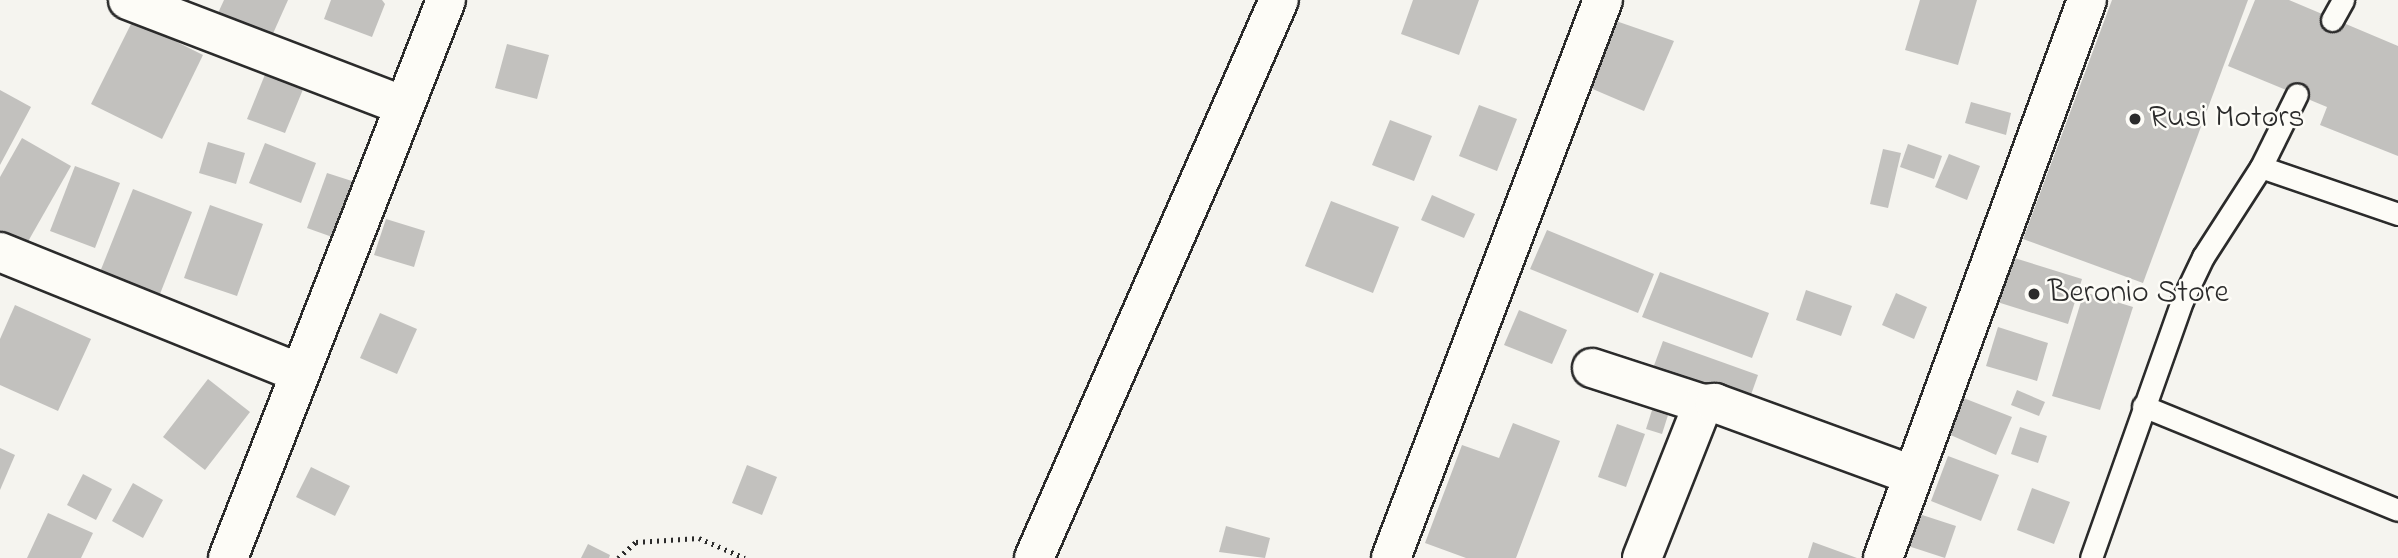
<!DOCTYPE html>
<style>
body{margin:0}
#map{position:relative;width:2398px;height:558px;overflow:hidden;background:#f5f4ef;font-family:"Indie Flower",sans-serif}
div>[style]{position:absolute}
.building>*{inset:0;background:#c2c1be}
.path>*{height:4.5px;margin-top:-2.25px;transform-origin:0;background:repeating-linear-gradient(90deg,#2b2b2b 0 2px,transparent 0 7px)}
.roads{filter:drop-shadow(2px 0 #2b2b2b) drop-shadow(-2px 0 #2b2b2b) drop-shadow(0 2px #2b2b2b) drop-shadow(0 -2px #2b2b2b)}
.service>*{height:21px;margin:-10.5px;padding:0 10.5px;transform-origin:10.5px;border-radius:10.5px;background:#fdfcf7}
.minor>*{height:38px;margin:-19px;padding:0 19px;transform-origin:19px;border-radius:19px;background:#fdfcf7}
.dots>*{width:19px;height:19px;translate:-50% -50%;box-sizing:border-box;border:4px solid #fdfcf7;border-radius:50%}
span{translate:-50% -50%;white-space:nowrap;text-align:center;line-height:1.15;-webkit-text-stroke:5px #fdfcf7;paint-order:stroke}
.poi-label{font-size:32px;color:#2b2b2b}
.left{translate:0 -50%;text-align:left}
</style>
<div id="map">
<div class="building">
<div style="clip-path:polygon(224px 0,288px 0,267px 47px,213px 24px)"></div>
<div style="clip-path:polygon(331px 0,382px 0,385px 4px,372px 37px,324px 19px)"></div>
<div style="clip-path:polygon(1413px 0,1479px 0,1459px 55px,1401px 34px)"></div>
<div style="clip-path:polygon(1920px 0,1977px 0,1958px 65px,1905px 50px)"></div>
<div style="clip-path:polygon(2112px 0,2248px 0,2143px 283px,2023px 239px)"></div>
<div style="clip-path:polygon(2255px 0,2289px 0,2398px 46px,2398px 156px,2320px 125px,2327px 107px,2228px 66px)"></div>
<div style="clip-path:polygon(133px 20px,203px 55px,162px 139px,91px 104px)"></div>
<div style="clip-path:polygon(1616px 21px,1674px 41px,1644px 111px,1588px 87px)"></div>
<div style="clip-path:polygon(507px 44px,549px 55px,537px 99px,495px 88px)"></div>
<div style="clip-path:polygon(266px 72px,304px 87px,285px 133px,247px 119px)"></div>
<div style="clip-path:polygon(0 90px,31px 107px,0 165px)"></div>
<div style="clip-path:polygon(1971px 102px,2011px 113px,2006px 135px,1965px 123px)"></div>
<div style="clip-path:polygon(1479px 105px,1517px 119px,1497px 171px,1459px 156px)"></div>
<div style="clip-path:polygon(1390px 120px,1432px 136px,1414px 181px,1372px 165px)"></div>
<div style="clip-path:polygon(22px 138px,71px 166px,22px 252px,0 240px,0 177px)"></div>
<div style="clip-path:polygon(208px 142px,245px 153px,236px 184px,199px 173px)"></div>
<div style="clip-path:polygon(265px 143px,316px 163px,301px 203px,249px 183px)"></div>
<div style="clip-path:polygon(1908px 144px,1942px 156px,1934px 179px,1900px 167px)"></div>
<div style="clip-path:polygon(1883px 149px,1901px 153px,1888px 208px,1870px 204px)"></div>
<div style="clip-path:polygon(1949px 154px,1980px 166px,1967px 200px,1935px 187px)"></div>
<div style="clip-path:polygon(75px 166px,120px 183px,95px 248px,50px 231px)"></div>
<div style="clip-path:polygon(327px 173px,355px 182px,335px 238px,307px 228px)"></div>
<div style="clip-path:polygon(133px 189px,192px 212px,160px 294px,100px 272px)"></div>
<div style="clip-path:polygon(1432px 195px,1475px 214px,1464px 238px,1421px 220px)"></div>
<div style="clip-path:polygon(1331px 201px,1399px 227px,1373px 293px,1305px 266px)"></div>
<div style="clip-path:polygon(210px 205px,263px 224px,237px 296px,184px 278px)"></div>
<div style="clip-path:polygon(386px 219px,425px 231px,414px 267px,374px 255px)"></div>
<div style="clip-path:polygon(1547px 230px,1654px 274px,1638px 313px,1530px 269px)"></div>
<div style="clip-path:polygon(2008px 256px,2082px 279px,2068px 324px,1994px 301px)"></div>
<div style="clip-path:polygon(1660px 272px,1769px 313px,1752px 358px,1642px 317px)"></div>
<div style="clip-path:polygon(1806px 290px,1852px 306px,1841px 336px,1796px 320px)"></div>
<div style="clip-path:polygon(2084px 292px,2133px 307px,2100px 410px,2052px 396px)"></div>
<div style="clip-path:polygon(1896px 293px,1927px 307px,1914px 339px,1882px 325px)"></div>
<div style="clip-path:polygon(15px 305px,91px 339px,58px 411px,0 385px,0 339px)"></div>
<div style="clip-path:polygon(1519px 310px,1567px 330px,1552px 364px,1504px 345px)"></div>
<div style="clip-path:polygon(380px 313px,417px 329px,397px 374px,360px 358px)"></div>
<div style="clip-path:polygon(1998px 327px,2048px 343px,2037px 381px,1986px 366px)"></div>
<div style="clip-path:polygon(1663px 341px,1758px 375px,1747px 406px,1652px 371px)"></div>
<div style="clip-path:polygon(208px 379px,250px 412px,205px 470px,163px 437px)"></div>
<div style="clip-path:polygon(2017px 390px,2045px 402px,2039px 416px,2011px 405px)"></div>
<div style="clip-path:polygon(1961px 397px,2012px 417px,1996px 455px,1946px 433px)"></div>
<div style="clip-path:polygon(1653px 407px,1669px 412px,1662px 434px,1646px 429px)"></div>
<div style="clip-path:polygon(1513px 423px,1560px 441px,1516px 558px,1466px 558px,1425px 543px,1462px 445px,1499px 458px)"></div>
<div style="clip-path:polygon(1617px 424px,1645px 434px,1626px 487px,1598px 477px)"></div>
<div style="clip-path:polygon(2020px 427px,2047px 436px,2038px 463px,2011px 454px)"></div>
<div style="clip-path:polygon(0 448px,15px 455px,0 490px)"></div>
<div style="clip-path:polygon(1948px 456px,1999px 475px,1981px 521px,1931px 501px)"></div>
<div style="clip-path:polygon(747px 465px,777px 477px,762px 515px,732px 503px)"></div>
<div style="clip-path:polygon(311px 467px,350px 486px,335px 516px,296px 497px)"></div>
<div style="clip-path:polygon(83px 474px,112px 489px,96px 520px,67px 505px)"></div>
<div style="clip-path:polygon(133px 483px,163px 500px,143px 538px,112px 521px)"></div>
<div style="clip-path:polygon(2032px 488px,2070px 502px,2054px 544px,2017px 530px)"></div>
<div style="clip-path:polygon(1913px 512px,1956px 526px,1945px 558px,1902px 544px)"></div>
<div style="clip-path:polygon(48px 513px,93px 533px,81px 558px,27px 558px)"></div>
<div style="clip-path:polygon(1226px 526px,1270px 538px,1265px 558px,1219px 552px)"></div>
<div style="clip-path:polygon(1813px 542px,1857px 558px,1808px 558px)"></div>
<div style="clip-path:polygon(588px 544px,610px 555px,609px 558px,581px 558px)"></div>
</div>
<div class="path">
<div style="left:618px;top:558px;width:24px;rotate:-42deg"></div>
<div style="left:636px;top:542px;width:63px;rotate:-3.6deg"></div>
<div style="left:699px;top:538px;width:50px;rotate:23.5deg"></div>
</div>
<div class="roads">
<div class="service">
<div style="left:2332px;top:20px;width:23px;rotate:-61deg"></div>
<div style="left:2261px;top:167px;width:81px;rotate:-63.7deg"></div>
<div style="left:2143px;top:406px;width:275px;rotate:22.2deg"></div>
<div style="left:2091px;top:558px;width:273px;rotate:-70.5deg"></div>
<div style="left:2182px;top:301px;width:49px;rotate:-64.5deg"></div>
<div style="left:2203px;top:257px;width:107px;rotate:-57.2deg"></div>
<div style="left:2261px;top:167px;width:145px;rotate:18.9deg"></div>
</div>
<div class="minor">
<div style="left:128px;top:0;width:293px;rotate:21deg"></div>
<div style="left:0;top:252px;width:323px;rotate:22deg"></div>
<div style="left:1592px;top:368px;width:117px;rotate:18deg"></div>
<div style="left:228px;top:558px;width:599px;rotate:-68.66deg"></div>
<div style="left:1034px;top:558px;width:609px;rotate:-66.3deg"></div>
<div style="left:1391px;top:558px;width:597px;rotate:-69.2deg"></div>
<div style="left:1642px;top:558px;width:166px;rotate:-68.4deg"></div>
<div style="left:1703px;top:404px;width:12px;rotate:-5deg"></div>
<div style="left:1715px;top:403px;width:210px;rotate:20.1deg"></div>
<div style="left:1883px;top:558px;width:594px;rotate:-69.92deg"></div>
</div>
</div>
<div class="dots">
<div style="left:2135px;top:119px;background:#2b2b2b"></div>
<div style="left:2034px;top:294px;background:#2b2b2b"></div>
</div>
<div class="poi-label">
<span class="left" style="left:2149px;top:119px">Rusi Motors</span>
<span class="left" style="left:2048px;top:294px">Beronio Store</span>
</div>
</div>
